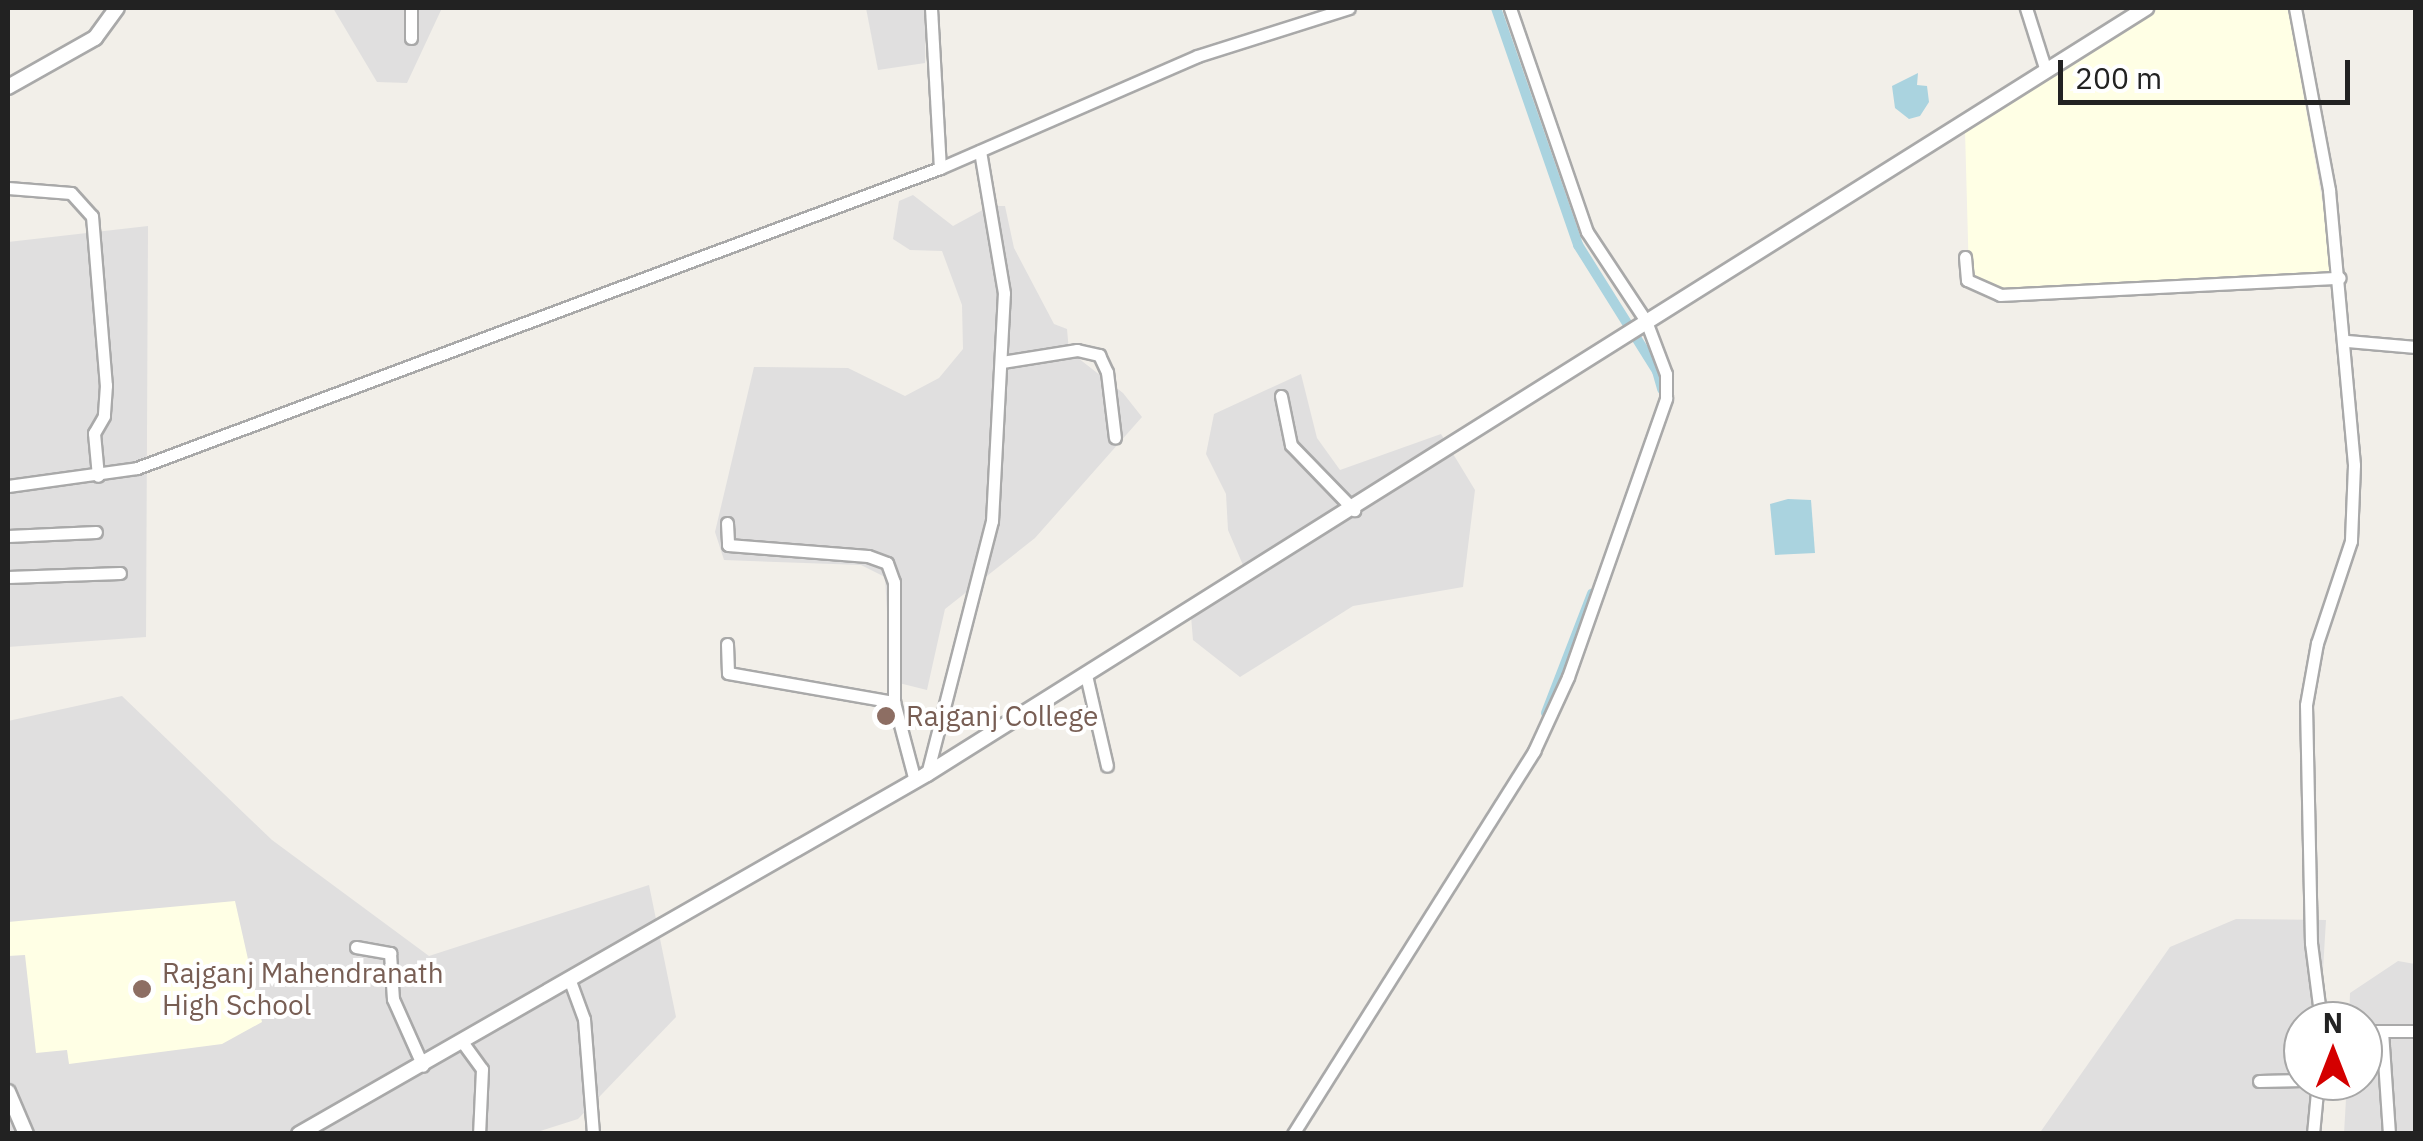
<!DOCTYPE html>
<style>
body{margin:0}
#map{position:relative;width:2423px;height:1141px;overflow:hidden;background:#f2efe9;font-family:"IBM Plex Sans",sans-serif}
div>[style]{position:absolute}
.residential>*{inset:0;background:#e0dfdf}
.education>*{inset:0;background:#ffffe5}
.water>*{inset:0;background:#aad3df}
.canal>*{height:10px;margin:-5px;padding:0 5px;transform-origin:5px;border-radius:5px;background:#aad3df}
.roads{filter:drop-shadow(2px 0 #a9a9a9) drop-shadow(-2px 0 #a9a9a9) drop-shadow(0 2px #a9a9a9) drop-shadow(0 -2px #a9a9a9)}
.minor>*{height:11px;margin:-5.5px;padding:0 5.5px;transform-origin:5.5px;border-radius:5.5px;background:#fff}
.tertiary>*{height:14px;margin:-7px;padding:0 7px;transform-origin:7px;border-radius:7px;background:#fff}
.dots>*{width:28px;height:28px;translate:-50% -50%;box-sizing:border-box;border:5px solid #fff;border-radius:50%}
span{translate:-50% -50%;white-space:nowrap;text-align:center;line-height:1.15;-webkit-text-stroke:8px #fff;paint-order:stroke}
.education-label{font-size:28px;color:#785e54}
.left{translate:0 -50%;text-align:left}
.frame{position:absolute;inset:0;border:10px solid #222;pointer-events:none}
.north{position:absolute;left:2283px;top:1001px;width:100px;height:100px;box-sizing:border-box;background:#fff;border:2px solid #a7a7a7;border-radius:50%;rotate:0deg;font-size:28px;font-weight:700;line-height:40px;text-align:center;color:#222}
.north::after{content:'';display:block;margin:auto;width:35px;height:45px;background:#d40000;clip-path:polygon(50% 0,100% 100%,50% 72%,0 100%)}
.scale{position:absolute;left:2058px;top:60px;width:292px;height:45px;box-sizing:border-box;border:5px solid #222;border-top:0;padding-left:12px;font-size:30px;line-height:35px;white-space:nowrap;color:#222;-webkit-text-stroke:8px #fff;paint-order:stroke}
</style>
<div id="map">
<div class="residential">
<div style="clip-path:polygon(333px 8px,442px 8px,407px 83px,377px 82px)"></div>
<div style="clip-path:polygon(866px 8px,926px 8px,925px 63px,878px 70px)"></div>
<div style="clip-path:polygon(913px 195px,953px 226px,990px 206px,1005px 206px,1014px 248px,1054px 324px,1067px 329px,1069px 351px,1123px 393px,1142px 417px,1035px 538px,945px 609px,927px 690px,891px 681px,885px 577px,861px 565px,724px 560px,715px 532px,754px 367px,848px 368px,905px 396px,939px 378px,963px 349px,962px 305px,942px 251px,910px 250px,893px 239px,899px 201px)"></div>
<div style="clip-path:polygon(148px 226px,146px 637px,8px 647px,8px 242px)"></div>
<div style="clip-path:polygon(1301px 374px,1317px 438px,1340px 470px,1441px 434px,1475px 490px,1463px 587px,1353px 606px,1240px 677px,1193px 640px,1190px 604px,1243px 565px,1228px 530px,1226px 494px,1206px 454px,1214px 414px)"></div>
<div style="clip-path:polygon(122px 696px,272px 840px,429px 956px,649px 885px,676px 1017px,578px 1119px,534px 1133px,8px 1133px,8px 721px)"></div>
<div style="clip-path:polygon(2236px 919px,2326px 920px,2320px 1021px,2303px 1021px,2303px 1081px,2316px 1081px,2313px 1133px,2039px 1134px,2170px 947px)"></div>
<div style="clip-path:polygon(2398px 961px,2415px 964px,2415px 1133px,2344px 1134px,2347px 1081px,2363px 1081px,2363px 1021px,2349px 1021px,2350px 993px)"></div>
</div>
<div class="education">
<div style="clip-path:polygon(2157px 8px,2288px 8px,2335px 273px,1999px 291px,1969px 277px,1965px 130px)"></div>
<div style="clip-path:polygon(235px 901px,262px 1022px,222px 1044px,69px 1064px,67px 1050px,36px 1053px,25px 955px,8px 956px,8px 922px)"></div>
</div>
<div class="water">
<div style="clip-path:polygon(1918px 73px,1917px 85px,1927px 86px,1929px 102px,1920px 116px,1909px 119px,1895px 108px,1892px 86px)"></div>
<div style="clip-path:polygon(1788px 499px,1811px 500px,1815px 553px,1775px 555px,1770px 504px)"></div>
</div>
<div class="canal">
<div style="left:1496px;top:8px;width:251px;rotate:70.9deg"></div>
<div style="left:1578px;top:245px;width:149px;rotate:57.9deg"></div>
<div style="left:1657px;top:371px;width:19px;rotate:74deg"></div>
<div style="left:1546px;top:713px;width:128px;rotate:-68.9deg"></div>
</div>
<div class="roads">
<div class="minor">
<div style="left:411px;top:8px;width:30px;rotate:90deg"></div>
<div style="left:931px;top:8px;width:160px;rotate:86.8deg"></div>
<div style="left:2026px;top:8px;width:66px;rotate:72.4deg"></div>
<div style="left:2295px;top:8px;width:185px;rotate:79.4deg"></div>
<div style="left:2329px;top:190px;width:276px;rotate:84.8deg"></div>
<div style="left:2354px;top:465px;width:76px;rotate:92.3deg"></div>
<div style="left:2351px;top:541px;width:108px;rotate:108.4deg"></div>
<div style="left:2317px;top:643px;width:63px;rotate:100.1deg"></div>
<div style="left:2306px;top:705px;width:238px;rotate:88.8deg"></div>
<div style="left:2311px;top:943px;width:79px;rotate:82.7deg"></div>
<div style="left:8px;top:188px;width:63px;rotate:4.5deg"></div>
<div style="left:71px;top:193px;width:31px;rotate:48deg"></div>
<div style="left:92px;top:216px;width:170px;rotate:85.3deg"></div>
<div style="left:106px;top:385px;width:31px;rotate:94deg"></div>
<div style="left:104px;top:416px;width:20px;rotate:120deg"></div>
<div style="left:94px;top:433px;width:43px;rotate:84.7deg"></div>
<div style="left:1965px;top:257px;width:23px;rotate:85deg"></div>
<div style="left:1967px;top:280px;width:36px;rotate:24deg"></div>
<div style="left:2000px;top:295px;width:340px;rotate:-2.9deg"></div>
<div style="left:2347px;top:341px;width:69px;rotate:5deg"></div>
<div style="left:1002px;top:362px;width:76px;rotate:-9.1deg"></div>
<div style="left:1077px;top:350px;width:23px;rotate:13deg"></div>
<div style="left:1099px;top:355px;width:19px;rotate:65deg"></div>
<div style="left:1107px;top:372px;width:66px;rotate:83.1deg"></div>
<div style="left:1281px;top:396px;width:50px;rotate:78.5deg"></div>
<div style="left:1291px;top:445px;width:91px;rotate:45.9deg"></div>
<div style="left:8px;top:486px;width:130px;rotate:-7.9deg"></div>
<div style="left:137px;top:468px;width:857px;rotate:-20.49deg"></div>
<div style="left:940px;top:168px;width:280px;rotate:-23.5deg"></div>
<div style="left:1197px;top:56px;width:159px;rotate:-17.5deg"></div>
<div style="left:727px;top:523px;width:22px;rotate:87deg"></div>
<div style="left:728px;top:545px;width:140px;rotate:4.5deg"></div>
<div style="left:868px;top:556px;width:20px;rotate:20deg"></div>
<div style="left:887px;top:563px;width:20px;rotate:70deg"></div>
<div style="left:894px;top:582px;width:120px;rotate:90deg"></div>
<div style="left:8px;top:536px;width:88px;rotate:-2.6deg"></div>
<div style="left:8px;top:577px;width:112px;rotate:-2deg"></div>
<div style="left:727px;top:644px;width:29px;rotate:88deg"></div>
<div style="left:728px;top:673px;width:169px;rotate:9.9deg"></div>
<div style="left:894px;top:702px;width:82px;rotate:75.1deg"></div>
<div style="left:1086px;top:675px;width:93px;rotate:77deg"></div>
<div style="left:927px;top:774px;width:261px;rotate:-75.6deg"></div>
<div style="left:992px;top:521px;width:228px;rotate:-87deg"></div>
<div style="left:1004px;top:293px;width:144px;rotate:-99.6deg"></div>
<div style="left:356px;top:947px;width:35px;rotate:10deg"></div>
<div style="left:390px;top:953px;width:46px;rotate:86.3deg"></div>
<div style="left:393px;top:999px;width:73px;rotate:65.9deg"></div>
<div style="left:570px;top:981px;width:40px;rotate:69.8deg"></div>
<div style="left:584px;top:1019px;width:115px;rotate:85.5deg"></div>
<div style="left:2363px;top:1031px;width:53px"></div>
<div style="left:2382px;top:1031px;width:103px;rotate:86.1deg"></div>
<div style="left:463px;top:1043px;width:32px;rotate:54deg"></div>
<div style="left:482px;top:1069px;width:65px;rotate:92.6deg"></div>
<div style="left:2259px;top:1081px;width:44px;rotate:-1.3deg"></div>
<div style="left:1293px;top:1134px;width:453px;rotate:-57.8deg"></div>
<div style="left:1534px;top:751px;width:81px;rotate:-65.3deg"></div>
<div style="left:1568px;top:677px;width:296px;rotate:-70.6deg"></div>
<div style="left:1666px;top:398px;width:24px;rotate:-90deg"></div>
<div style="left:1666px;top:374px;width:57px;rotate:-110.7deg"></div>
<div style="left:1646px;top:321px;width:107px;rotate:-123.5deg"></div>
<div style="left:1587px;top:232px;width:237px;rotate:-109deg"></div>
<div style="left:2313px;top:1134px;width:53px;rotate:-84.6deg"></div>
</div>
<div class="tertiary">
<div style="left:8px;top:87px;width:100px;rotate:-29.4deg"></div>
<div style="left:95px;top:38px;width:37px;rotate:-54deg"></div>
<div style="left:8px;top:1092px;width:46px;rotate:66.8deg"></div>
<div style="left:299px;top:1134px;width:724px;rotate:-29.82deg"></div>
<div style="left:927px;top:774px;width:1440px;rotate:-32.14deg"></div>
</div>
</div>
<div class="dots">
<div style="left:886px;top:716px;background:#8d6e63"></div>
<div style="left:142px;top:989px;background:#8d6e63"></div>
</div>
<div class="education-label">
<span class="left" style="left:906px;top:716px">Rajganj College</span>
<span class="left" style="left:162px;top:989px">Rajganj Mahendranath<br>High School</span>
</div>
<div class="frame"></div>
<div class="north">N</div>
<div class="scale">200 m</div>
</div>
